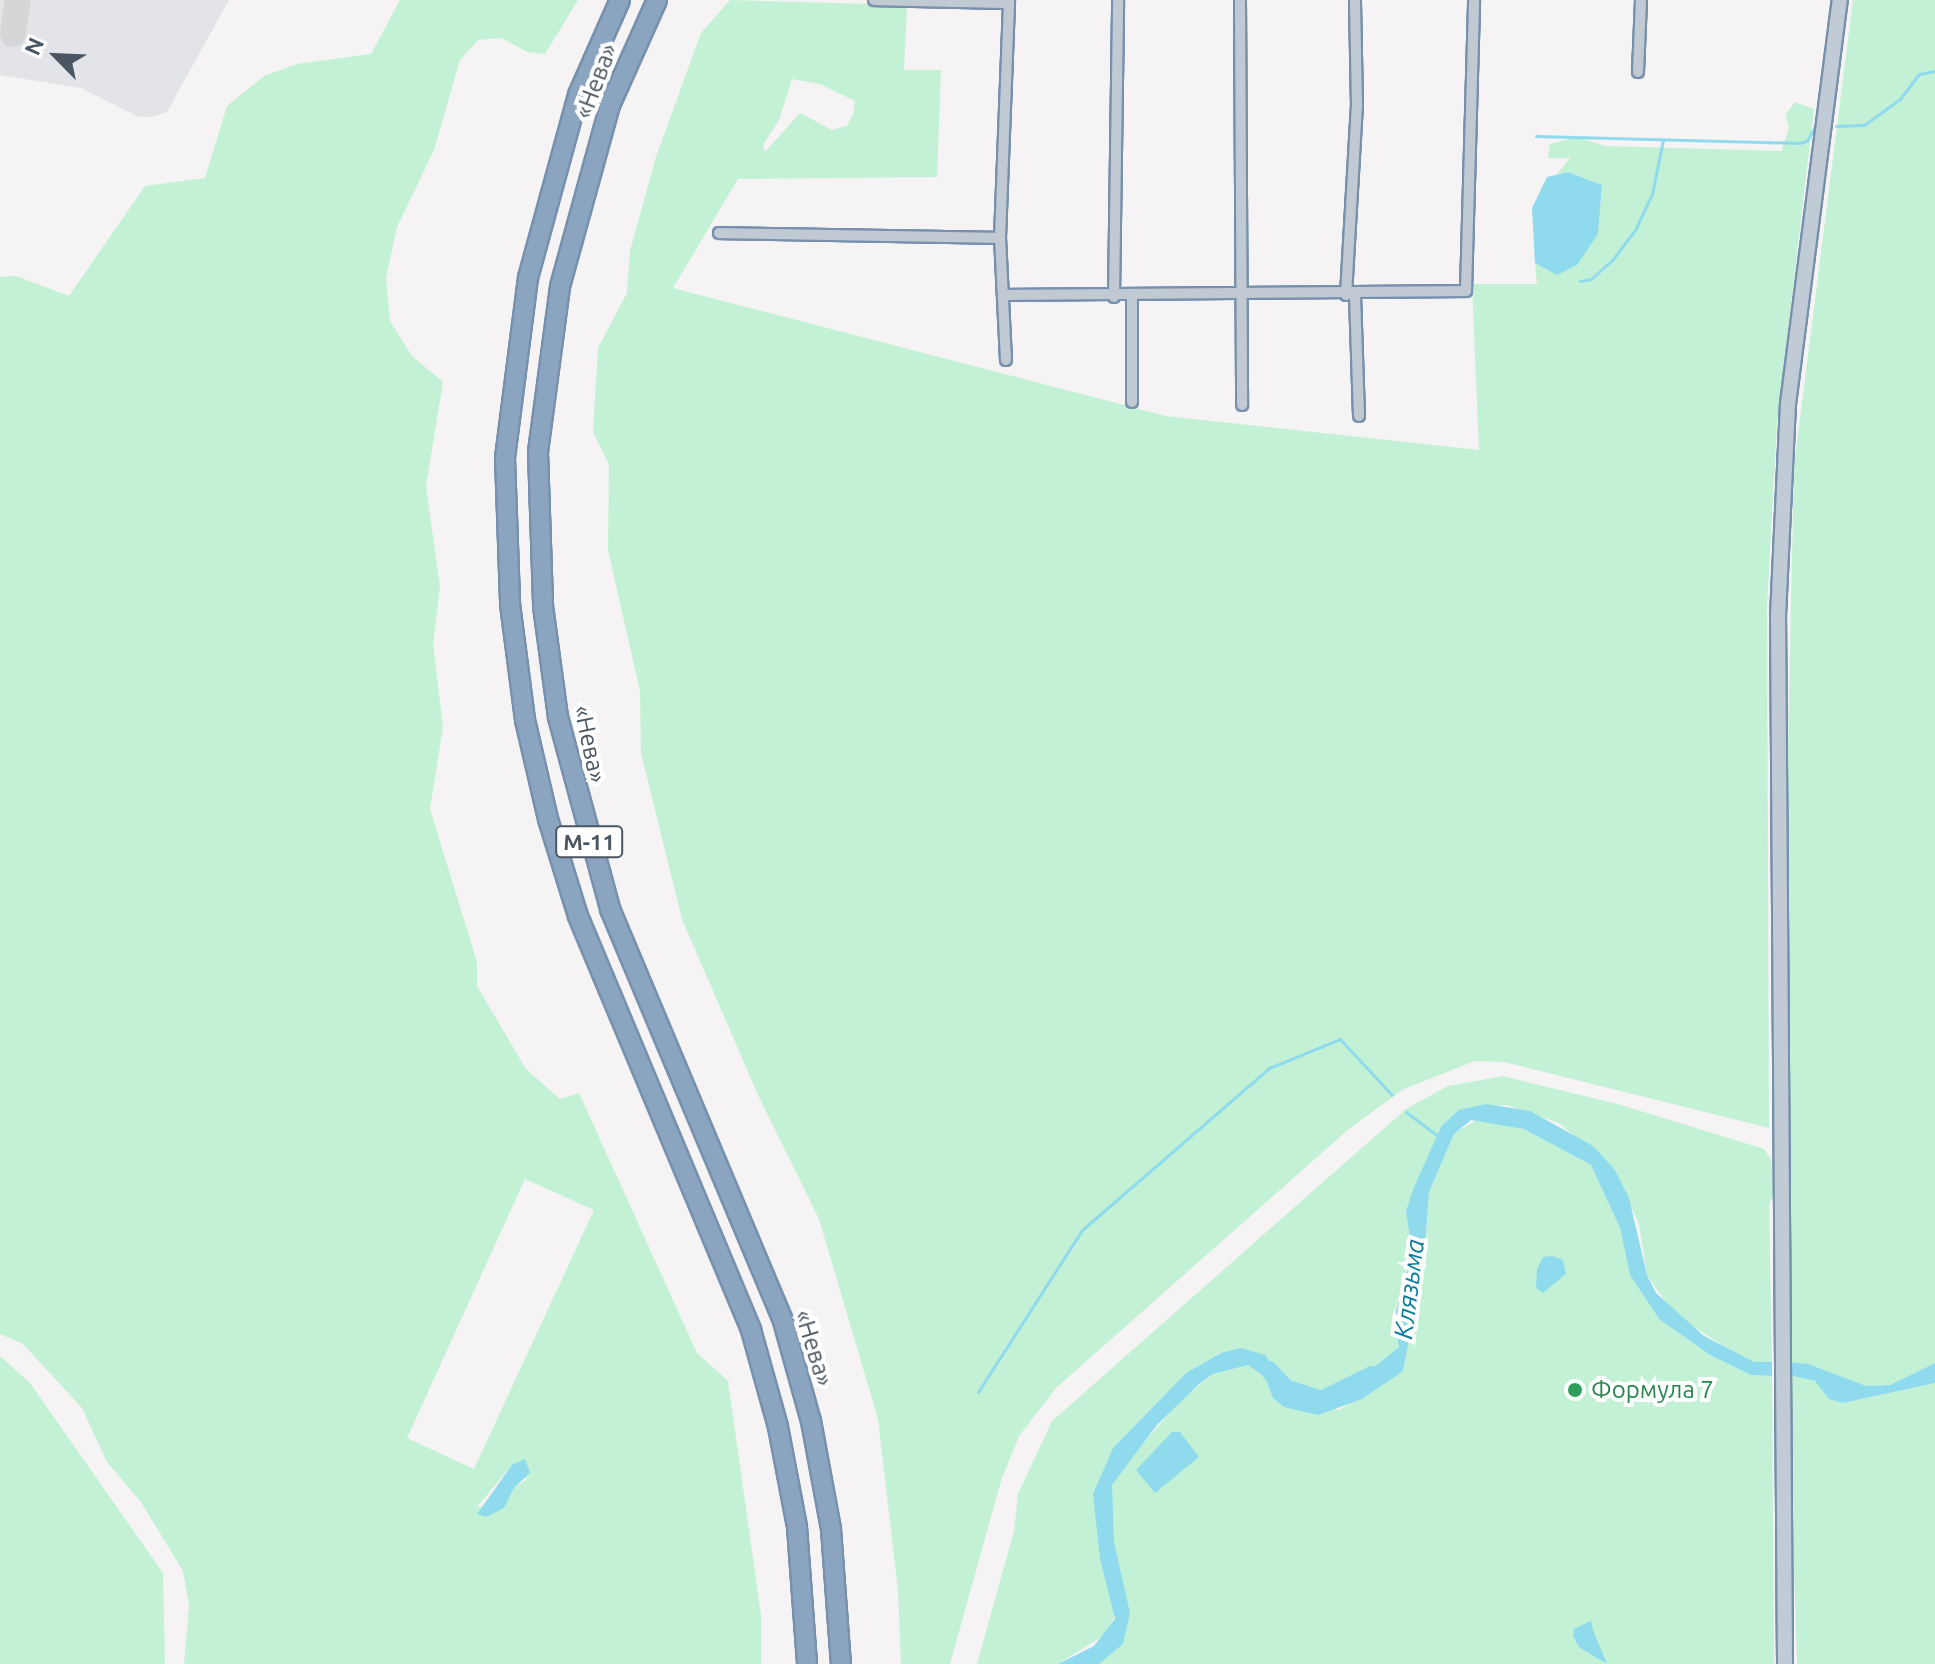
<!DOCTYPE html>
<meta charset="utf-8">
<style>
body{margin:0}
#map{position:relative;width:1935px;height:1664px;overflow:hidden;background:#f5f3f3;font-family:Ubuntu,sans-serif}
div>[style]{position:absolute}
.airport>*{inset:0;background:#e2e4e7}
.green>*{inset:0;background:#c3f1d5}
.water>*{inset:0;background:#90daee}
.stream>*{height:3px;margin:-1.5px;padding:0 1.5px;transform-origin:1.5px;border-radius:1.5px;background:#90daee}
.river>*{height:18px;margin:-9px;padding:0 9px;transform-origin:9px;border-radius:9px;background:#90daee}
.taxiway>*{height:26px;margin:-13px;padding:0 13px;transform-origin:13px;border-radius:13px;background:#d5d6d8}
.roads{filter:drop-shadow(2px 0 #7690ad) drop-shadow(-2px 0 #7690ad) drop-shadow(0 2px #7690ad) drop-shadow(0 -2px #7690ad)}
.street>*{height:10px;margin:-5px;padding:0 5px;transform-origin:5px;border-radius:5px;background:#c1cad2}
.secondary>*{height:14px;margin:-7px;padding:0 7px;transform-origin:7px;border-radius:7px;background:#c1cbd6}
.highway>*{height:18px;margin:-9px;padding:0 9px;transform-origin:9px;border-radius:9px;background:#8ba5c1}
.dots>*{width:22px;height:22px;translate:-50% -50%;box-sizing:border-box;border:4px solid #fff;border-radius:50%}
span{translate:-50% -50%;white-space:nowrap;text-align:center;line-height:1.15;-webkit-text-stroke:8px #fff;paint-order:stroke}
.shield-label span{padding:2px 6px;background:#fff;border:2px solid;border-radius:6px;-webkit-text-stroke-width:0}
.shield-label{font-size:22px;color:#4a5661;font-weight:700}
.street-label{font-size:24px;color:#4a5661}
.leisure-label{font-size:24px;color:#27864d}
.left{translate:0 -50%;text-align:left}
.water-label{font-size:26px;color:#0c7c9b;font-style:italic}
.north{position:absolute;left:16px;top:16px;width:80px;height:80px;-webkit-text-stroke:6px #fff;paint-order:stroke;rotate:294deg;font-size:22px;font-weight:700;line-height:32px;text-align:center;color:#4a5661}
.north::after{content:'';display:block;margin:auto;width:28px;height:36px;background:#4a5661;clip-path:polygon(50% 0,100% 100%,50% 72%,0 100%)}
</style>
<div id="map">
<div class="airport">
<div style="clip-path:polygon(0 0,229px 0,167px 112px,151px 117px,139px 117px,81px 88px,0 75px)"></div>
</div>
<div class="green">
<div style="clip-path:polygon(evenodd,400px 0,578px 0,545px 54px,528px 52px,501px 38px,478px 40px,460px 60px,434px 150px,397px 227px,386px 278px,390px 321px,412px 356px,443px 382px,426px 486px,440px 587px,433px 644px,443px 727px,430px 809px,477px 962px,477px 986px,526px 1069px,560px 1099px,579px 1093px,697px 1353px,728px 1381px,761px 1615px,761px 1664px,184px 1664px,189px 1606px,183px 1571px,141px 1502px,107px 1462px,82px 1408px,23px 1344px,0 1334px,0 277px,16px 276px,69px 296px,145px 186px,205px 178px,227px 106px,264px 76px,297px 64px,371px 54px,400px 0,525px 1179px,594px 1210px,474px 1469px,407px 1438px,525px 1179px,400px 0,512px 1465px,527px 1479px,514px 1488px,504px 1508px,477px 1507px,512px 1465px)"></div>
<div style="clip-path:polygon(evenodd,730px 0,907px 5px,904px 70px,941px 70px,937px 177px,738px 179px,673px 288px,1166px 416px,1479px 450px,1472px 284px,1537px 284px,1535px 263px,1557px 274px,1600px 208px,1602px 185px,1568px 172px,1557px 174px,1570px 158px,1548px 158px,1550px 144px,1577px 137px,1605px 146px,1781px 151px,1789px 128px,1786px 114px,1795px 102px,1814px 109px,1777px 423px,1767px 607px,1769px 1128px,1504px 1062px,1475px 1061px,1404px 1089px,1350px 1128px,1056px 1388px,1019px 1436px,1001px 1481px,950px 1664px,901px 1664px,898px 1590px,878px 1419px,819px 1219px,758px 1095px,682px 919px,641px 753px,640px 691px,608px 550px,609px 464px,593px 432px,598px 348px,627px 293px,630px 251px,656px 157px,701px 33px,730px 0,792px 79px,820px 84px,855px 101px,853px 114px,847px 126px,832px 130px,800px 113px,765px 152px,763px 145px,779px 120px,792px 79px)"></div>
<div style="clip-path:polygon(1853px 0,1935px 0,1935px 1363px,1890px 1385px,1866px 1386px,1788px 1362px,1786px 841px,1794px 466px)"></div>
<div style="clip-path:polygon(1503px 1076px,1621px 1105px,1764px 1149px,1771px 1159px,1774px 1195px,1769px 1204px,1772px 1362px,1754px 1362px,1731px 1351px,1674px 1314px,1647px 1275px,1639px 1224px,1615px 1170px,1559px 1123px,1507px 1105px,1459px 1110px,1442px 1125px,1406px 1211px,1412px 1252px,1394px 1313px,1399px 1347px,1346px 1390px,1326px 1397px,1292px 1394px,1278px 1370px,1221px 1353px,1186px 1373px,1113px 1448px,1097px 1526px,1115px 1614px,1109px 1632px,1058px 1664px,977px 1664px,1014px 1531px,1018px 1494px,1052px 1421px,1406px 1109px,1448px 1086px)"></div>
<div style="clip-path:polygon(1479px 1119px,1524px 1129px,1591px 1165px,1620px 1228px,1630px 1275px,1659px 1319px,1710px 1355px,1751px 1375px,1772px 1376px,1774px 1664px,1099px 1664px,1123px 1644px,1110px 1506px,1112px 1485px,1120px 1470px,1180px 1401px,1213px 1374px,1248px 1365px,1265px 1377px,1273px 1398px,1339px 1410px,1403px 1371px,1424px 1261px,1429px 1192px,1454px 1133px)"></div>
<div style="clip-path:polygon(0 1356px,30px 1383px,163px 1573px,165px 1664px,0 1664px)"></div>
<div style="clip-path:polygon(1788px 1375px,1815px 1381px,1843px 1403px,1935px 1383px,1935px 1664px,1797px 1664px)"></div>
</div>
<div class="water">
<div style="clip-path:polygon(1568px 172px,1602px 185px,1598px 234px,1577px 265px,1557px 275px,1535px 263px,1532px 208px,1547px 177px)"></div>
<div style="clip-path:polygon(1486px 1104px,1530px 1111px,1593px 1146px,1615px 1170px,1629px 1198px,1647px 1275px,1656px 1293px,1704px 1336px,1754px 1362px,1772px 1362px,1772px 1376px,1751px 1375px,1710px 1355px,1659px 1319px,1630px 1275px,1620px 1228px,1591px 1165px,1524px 1129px,1471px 1120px,1454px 1134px,1429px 1192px,1424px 1261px,1403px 1371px,1362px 1399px,1318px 1415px,1284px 1407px,1273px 1398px,1265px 1377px,1248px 1365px,1213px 1374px,1198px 1385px,1157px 1425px,1112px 1485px,1114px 1542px,1130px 1613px,1123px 1644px,1099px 1664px,1058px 1664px,1094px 1646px,1115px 1619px,1100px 1559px,1093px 1494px,1113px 1448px,1186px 1373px,1221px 1353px,1241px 1348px,1265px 1355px,1292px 1394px,1317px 1397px,1346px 1390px,1399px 1347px,1394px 1318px,1412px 1253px,1406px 1211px,1414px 1187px,1442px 1125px,1459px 1110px)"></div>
<div style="clip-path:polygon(1552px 1256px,1563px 1260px,1566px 1274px,1543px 1293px,1536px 1288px,1537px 1269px,1543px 1257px)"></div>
<div style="clip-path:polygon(1788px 1362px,1808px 1364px,1866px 1386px,1890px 1385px,1935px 1363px,1935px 1383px,1843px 1403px,1829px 1399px,1815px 1381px,1788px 1375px)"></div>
<div style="clip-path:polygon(1172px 1432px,1180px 1432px,1199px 1457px,1155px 1493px,1136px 1470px)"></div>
<div style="clip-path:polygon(525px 1459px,530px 1473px,514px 1488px,504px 1508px,486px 1517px,477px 1514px,512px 1465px)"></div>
<div style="clip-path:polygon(1591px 1621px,1593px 1630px,1607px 1664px,1579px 1647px,1573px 1636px,1574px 1629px)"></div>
</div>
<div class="stream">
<div style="left:1836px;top:126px;width:28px;rotate:-2deg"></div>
<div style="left:1864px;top:125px;width:44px;rotate:-35.8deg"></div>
<div style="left:1900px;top:99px;width:31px;rotate:-53deg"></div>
<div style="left:1919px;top:74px;width:16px;rotate:-11deg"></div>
<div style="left:1536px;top:136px;width:263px;rotate:1.5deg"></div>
<div style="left:1799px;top:143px;width:8px;rotate:-14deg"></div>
<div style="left:1807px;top:141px;width:19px;rotate:-62deg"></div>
<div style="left:1580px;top:281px;width:11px;rotate:-10deg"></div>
<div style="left:1591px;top:279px;width:30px;rotate:-42deg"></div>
<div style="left:1613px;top:259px;width:39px;rotate:-53deg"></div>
<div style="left:1636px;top:228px;width:38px;rotate:-65deg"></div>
<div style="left:1652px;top:194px;width:55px;rotate:-78.5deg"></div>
<div style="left:1406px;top:1112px;width:40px;rotate:37deg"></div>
<div style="left:978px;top:1392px;width:193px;rotate:-57.3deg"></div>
<div style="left:1082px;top:1230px;width:247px;rotate:-40.9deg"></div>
<div style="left:1269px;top:1068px;width:77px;rotate:-22.2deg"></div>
<div style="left:1340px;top:1039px;width:76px;rotate:47.1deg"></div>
</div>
<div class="river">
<div style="left:1269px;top:1370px;width:24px;rotate:48deg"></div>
<div style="left:1285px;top:1388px;width:38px;rotate:18deg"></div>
<div style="left:1321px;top:1400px;width:57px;rotate:-26.1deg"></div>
</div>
<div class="taxiway">
<div style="left:13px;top:34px;width:34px;rotate:-82deg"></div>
</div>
<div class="roads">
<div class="street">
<div style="left:874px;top:0;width:135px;rotate:1.3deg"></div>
<div style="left:1240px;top:0;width:405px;rotate:89.7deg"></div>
<div style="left:1638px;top:72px;width:72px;rotate:-87.6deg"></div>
<div style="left:719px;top:233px;width:281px;rotate:1deg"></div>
<div style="left:1003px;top:295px;width:463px;rotate:-0.5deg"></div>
<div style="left:1466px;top:291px;width:291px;rotate:-88.4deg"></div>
<div style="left:1346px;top:295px;width:189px;rotate:-86.7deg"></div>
<div style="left:1357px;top:106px;width:106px;rotate:-91.1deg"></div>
<div style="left:1355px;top:295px;width:121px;rotate:88.1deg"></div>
<div style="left:1114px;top:297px;width:297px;rotate:-89.2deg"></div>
<div style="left:1006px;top:360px;width:122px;rotate:-92.8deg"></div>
<div style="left:1000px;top:238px;width:238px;rotate:-87.8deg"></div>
<div style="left:1132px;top:402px;width:105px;rotate:-90deg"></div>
</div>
<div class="secondary">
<div style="left:1785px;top:1664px;width:1048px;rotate:-90.38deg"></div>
<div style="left:1778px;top:616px;width:212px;rotate:-87.3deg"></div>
<div style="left:1788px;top:404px;width:407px;rotate:-82.7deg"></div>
</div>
<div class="highway">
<div style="left:620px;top:0;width:104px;rotate:113.9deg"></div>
<div style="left:578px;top:95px;width:190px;rotate:105.3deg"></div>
<div style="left:528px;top:278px;width:181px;rotate:97.3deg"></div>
<div style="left:505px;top:458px;width:146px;rotate:88deg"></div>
<div style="left:510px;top:604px;width:117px;rotate:82.6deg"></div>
<div style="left:525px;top:720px;width:102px;rotate:76.9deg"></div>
<div style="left:548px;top:819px;width:102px;rotate:72.8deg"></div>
<div style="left:578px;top:916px;width:449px;rotate:67.3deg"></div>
<div style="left:751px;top:1330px;width:101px;rotate:74.4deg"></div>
<div style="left:778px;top:1427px;width:102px;rotate:79.2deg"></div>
<div style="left:797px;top:1527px;width:137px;rotate:85.8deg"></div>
<div style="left:657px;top:0;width:115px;rotate:114.1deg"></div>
<div style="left:610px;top:105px;width:189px;rotate:105.4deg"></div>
<div style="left:560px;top:287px;width:166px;rotate:97.6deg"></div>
<div style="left:538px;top:452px;width:154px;rotate:88.1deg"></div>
<div style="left:543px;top:606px;width:112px;rotate:82.3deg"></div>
<div style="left:558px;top:717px;width:199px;rotate:74.8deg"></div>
<div style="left:610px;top:909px;width:447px;rotate:67.2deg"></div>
<div style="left:783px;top:1321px;width:104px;rotate:74.4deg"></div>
<div style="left:811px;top:1421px;width:110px;rotate:79.5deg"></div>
<div style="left:831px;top:1529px;width:135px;rotate:85.8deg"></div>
</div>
</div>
<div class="dots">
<div style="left:1575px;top:1390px;background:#2e9e5b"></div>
</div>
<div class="shield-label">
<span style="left:589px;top:842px">М-11</span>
</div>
<div class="street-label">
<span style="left:596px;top:81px;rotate:-69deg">«Нева»</span>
<span style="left:590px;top:744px;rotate:78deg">«Нева»</span>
<span style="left:814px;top:1348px;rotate:73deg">«Нева»</span>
</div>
<div class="leisure-label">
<span class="left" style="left:1591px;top:1390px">Формула 7</span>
</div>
<div class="water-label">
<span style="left:1409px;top:1289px;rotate:-83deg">Клязьма</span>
</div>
<div class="north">N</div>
</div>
